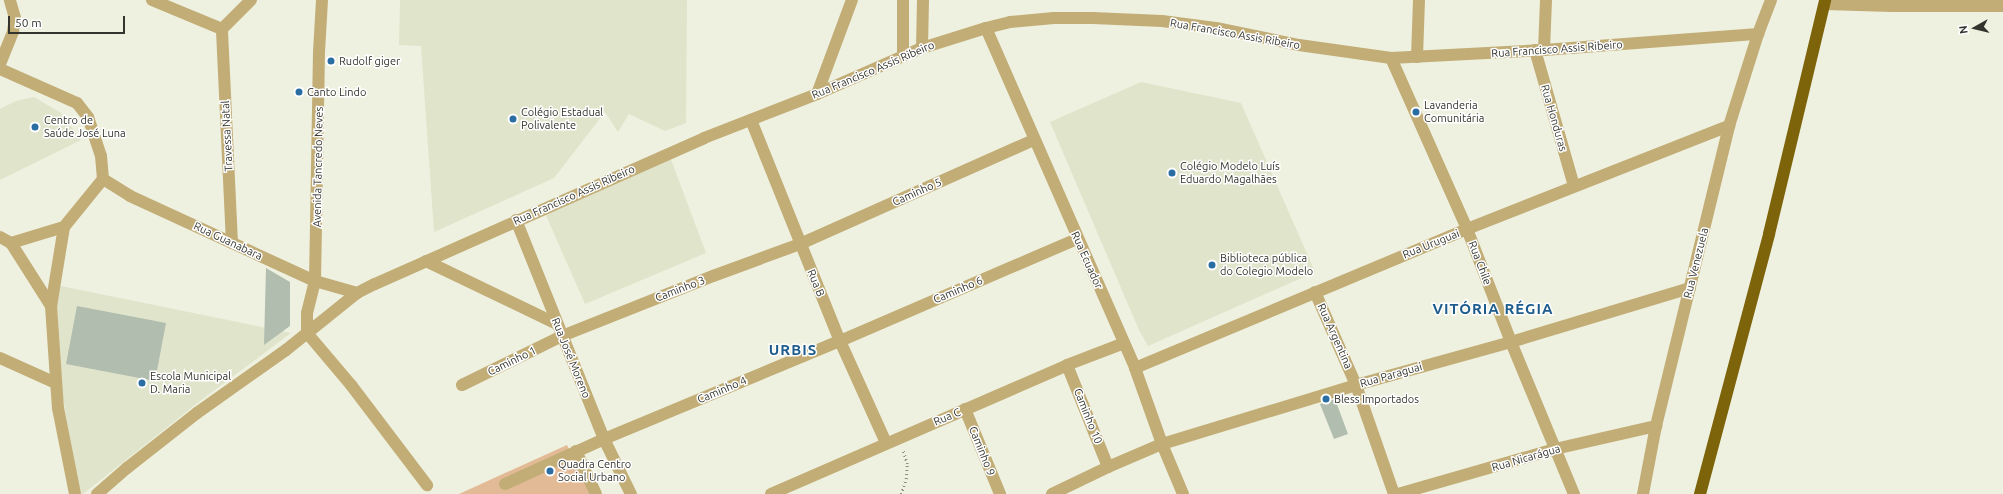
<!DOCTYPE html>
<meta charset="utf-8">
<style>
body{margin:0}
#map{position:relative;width:2003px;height:494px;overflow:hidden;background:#eef1df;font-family:Ubuntu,sans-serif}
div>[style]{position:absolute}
.built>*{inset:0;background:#e0e4cb}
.green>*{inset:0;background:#e3ba96}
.building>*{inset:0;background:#b1bdaf}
.path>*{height:2.5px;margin-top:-1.25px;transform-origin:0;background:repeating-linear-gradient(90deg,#8b8d81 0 1px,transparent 0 4px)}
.minor>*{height:12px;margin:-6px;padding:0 6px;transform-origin:6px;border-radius:6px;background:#c2ad77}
.highway>*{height:12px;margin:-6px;padding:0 6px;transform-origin:6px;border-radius:6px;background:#7d6309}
.dots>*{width:11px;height:11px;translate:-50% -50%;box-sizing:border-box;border:2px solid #fff;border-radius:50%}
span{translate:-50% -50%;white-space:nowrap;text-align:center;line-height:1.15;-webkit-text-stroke:3px #fff;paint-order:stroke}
.street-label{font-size:11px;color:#33342d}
.poi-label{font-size:11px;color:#33342d}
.left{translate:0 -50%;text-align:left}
.district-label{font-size:15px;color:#1d5c8c;font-weight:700;letter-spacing:1px}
.north{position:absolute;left:1955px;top:8px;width:40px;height:40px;-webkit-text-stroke:3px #fff;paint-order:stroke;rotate:262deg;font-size:11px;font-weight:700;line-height:16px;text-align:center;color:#33342d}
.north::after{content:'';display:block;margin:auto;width:14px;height:18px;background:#33342d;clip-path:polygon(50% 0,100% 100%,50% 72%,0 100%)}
.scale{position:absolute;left:8px;top:16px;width:117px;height:18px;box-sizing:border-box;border:2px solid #33342d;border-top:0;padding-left:5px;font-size:12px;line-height:14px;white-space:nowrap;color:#33342d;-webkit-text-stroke:3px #fff;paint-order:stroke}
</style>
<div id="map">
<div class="built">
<div style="clip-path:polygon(400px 0,687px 0,686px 123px,665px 131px,629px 114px,618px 132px,605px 112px,554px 178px,434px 232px,421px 46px,399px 45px)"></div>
<div style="clip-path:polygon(1141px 82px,1241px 103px,1315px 272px,1148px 346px,1139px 330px,1050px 122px)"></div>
<div style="clip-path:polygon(34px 97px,61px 113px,81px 140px,0 180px,0 109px,16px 101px)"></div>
<div style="clip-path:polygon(670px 157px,706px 253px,585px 304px,545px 213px)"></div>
<div style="clip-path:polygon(56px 285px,291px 333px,200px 401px,83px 494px,78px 494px,59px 371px)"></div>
</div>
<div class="green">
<div style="clip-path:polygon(567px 445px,590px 494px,459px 494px)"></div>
</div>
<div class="building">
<div style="clip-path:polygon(266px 268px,290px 282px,290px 326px,264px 345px)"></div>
<div style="clip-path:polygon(77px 306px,166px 323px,155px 381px,66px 364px)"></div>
<div style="clip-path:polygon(1335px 399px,1348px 434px,1334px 439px,1320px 404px)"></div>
</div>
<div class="path">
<div style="left:901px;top:494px;width:16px;rotate:-72deg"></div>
<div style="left:906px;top:479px;width:15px;rotate:-86deg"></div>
<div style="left:907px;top:464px;width:14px;rotate:-107deg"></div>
</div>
<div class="minor">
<div style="left:152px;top:0;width:76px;rotate:22.5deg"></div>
<div style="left:903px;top:0;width:55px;rotate:90deg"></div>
<div style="left:1825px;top:4px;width:66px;rotate:1.7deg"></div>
<div style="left:1891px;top:6px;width:112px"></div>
<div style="left:986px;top:28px;width:371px;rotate:66.3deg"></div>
<div style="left:1135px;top:368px;width:81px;rotate:70.4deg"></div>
<div style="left:1162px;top:444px;width:54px;rotate:67.2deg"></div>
<div style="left:922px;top:48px;width:48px;rotate:-88.8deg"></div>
<div style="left:1535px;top:50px;width:141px;rotate:74deg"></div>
<div style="left:1544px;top:50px;width:50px;rotate:-87.7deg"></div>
<div style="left:1417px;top:57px;width:57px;rotate:-88deg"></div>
<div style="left:1391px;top:58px;width:187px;rotate:66deg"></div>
<div style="left:1467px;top:229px;width:121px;rotate:68.7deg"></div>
<div style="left:1511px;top:342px;width:165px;rotate:67.5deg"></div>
<div style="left:0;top:64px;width:35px;rotate:-68deg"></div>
<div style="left:13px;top:31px;width:13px;rotate:-81deg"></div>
<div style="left:15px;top:18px;width:19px;rotate:-106deg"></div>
<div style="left:0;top:69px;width:84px;rotate:23.8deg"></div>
<div style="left:77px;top:103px;width:18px;rotate:52deg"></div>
<div style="left:88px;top:117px;width:41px;rotate:71.6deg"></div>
<div style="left:101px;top:156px;width:23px;rotate:85deg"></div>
<div style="left:103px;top:179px;width:62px;rotate:129.1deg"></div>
<div style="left:64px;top:227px;width:80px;rotate:99.3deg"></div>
<div style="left:51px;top:306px;width:102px;rotate:86.1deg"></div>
<div style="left:58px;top:408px;width:88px;rotate:78.8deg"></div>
<div style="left:817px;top:94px;width:100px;rotate:-69.6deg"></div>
<div style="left:751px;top:120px;width:238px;rotate:68.1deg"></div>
<div style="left:840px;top:341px;width:112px;rotate:65.7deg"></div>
<div style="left:103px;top:179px;width:32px;rotate:32deg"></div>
<div style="left:130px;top:196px;width:204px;rotate:24.7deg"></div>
<div style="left:315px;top:281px;width:44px;rotate:15.9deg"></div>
<div style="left:516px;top:220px;width:236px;rotate:68.1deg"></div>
<div style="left:604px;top:439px;width:61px;rotate:63.9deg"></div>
<div style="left:0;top:237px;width:13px;rotate:29deg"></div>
<div style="left:11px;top:243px;width:75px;rotate:57.6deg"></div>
<div style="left:11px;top:243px;width:55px;rotate:-16.8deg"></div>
<div style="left:232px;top:243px;width:214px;rotate:-92.7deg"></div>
<div style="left:222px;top:29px;width:41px;rotate:-45deg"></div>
<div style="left:426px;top:261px;width:145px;rotate:25.7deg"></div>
<div style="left:1315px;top:292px;width:102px;rotate:66.2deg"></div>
<div style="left:1356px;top:385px;width:115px;rotate:70.8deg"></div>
<div style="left:307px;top:333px;width:20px;rotate:-90deg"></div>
<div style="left:307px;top:313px;width:33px;rotate:-76deg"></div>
<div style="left:315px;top:281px;width:229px;rotate:-89deg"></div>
<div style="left:319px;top:52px;width:52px;rotate:-86.7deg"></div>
<div style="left:307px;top:333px;width:68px;rotate:49.8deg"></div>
<div style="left:351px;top:385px;width:126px;rotate:52.8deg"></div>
<div style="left:0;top:358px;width:61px;rotate:24.1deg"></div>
<div style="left:1067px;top:365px;width:110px;rotate:68.1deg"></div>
<div style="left:1135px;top:368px;width:360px;rotate:-22.7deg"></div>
<div style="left:1467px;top:229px;width:282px;rotate:-21.5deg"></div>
<div style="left:462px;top:385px;width:111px;rotate:-26.1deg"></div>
<div style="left:562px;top:336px;width:162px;rotate:-21.7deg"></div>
<div style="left:713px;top:276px;width:93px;rotate:-20.2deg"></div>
<div style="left:800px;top:244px;width:256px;rotate:-24deg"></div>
<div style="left:965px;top:409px;width:92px;rotate:67.6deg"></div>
<div style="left:576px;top:451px;width:47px;rotate:65.1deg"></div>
<div style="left:505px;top:484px;width:109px;rotate:-24.4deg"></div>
<div style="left:604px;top:439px;width:256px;rotate:-22.6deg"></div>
<div style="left:840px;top:341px;width:258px;rotate:-23.3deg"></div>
<div style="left:97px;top:494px;width:40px;rotate:-41deg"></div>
<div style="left:127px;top:468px;width:89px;rotate:-38.2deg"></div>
<div style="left:197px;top:413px;width:109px;rotate:-35.3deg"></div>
<div style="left:286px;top:350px;width:91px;rotate:-38.8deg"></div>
<div style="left:357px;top:293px;width:20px;rotate:-27deg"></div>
<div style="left:375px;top:284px;width:360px;rotate:-23.9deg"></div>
<div style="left:704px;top:138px;width:121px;rotate:-21.3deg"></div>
<div style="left:817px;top:94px;width:115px;rotate:-23.7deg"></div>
<div style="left:922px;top:48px;width:67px;rotate:-17.4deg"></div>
<div style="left:986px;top:28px;width:25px;rotate:-14deg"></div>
<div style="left:1010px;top:22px;width:44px;rotate:-5.2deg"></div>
<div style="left:1054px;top:18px;width:39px"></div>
<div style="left:1093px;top:18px;width:69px;rotate:2.5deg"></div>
<div style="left:1162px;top:21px;width:54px;rotate:7.4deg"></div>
<div style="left:1216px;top:28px;width:85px;rotate:11.6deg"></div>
<div style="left:1299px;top:45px;width:93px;rotate:8deg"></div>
<div style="left:1391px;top:58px;width:153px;rotate:-3deg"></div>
<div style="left:1544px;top:50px;width:215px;rotate:-4.3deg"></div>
<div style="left:771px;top:494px;width:323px;rotate:-23.5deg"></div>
<div style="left:1067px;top:365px;width:61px;rotate:-21.1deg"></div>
<div style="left:1052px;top:494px;width:62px;rotate:-25.7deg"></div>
<div style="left:1108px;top:467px;width:59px;rotate:-23.1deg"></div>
<div style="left:1162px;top:444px;width:203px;rotate:-16.9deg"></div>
<div style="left:1356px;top:385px;width:161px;rotate:-15.5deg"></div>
<div style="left:1511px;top:342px;width:187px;rotate:-16.8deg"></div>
<div style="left:1398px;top:494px;width:163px;rotate:-16deg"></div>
<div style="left:1555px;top:449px;width:104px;rotate:-12.8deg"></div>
<div style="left:1643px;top:494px;width:69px;rotate:-79.2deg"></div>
<div style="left:1656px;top:426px;width:309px;rotate:-76.3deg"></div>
<div style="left:1729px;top:126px;width:96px;rotate:-72.5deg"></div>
<div style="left:1758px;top:34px;width:36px;rotate:-69deg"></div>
</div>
<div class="highway">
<div style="left:1700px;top:494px;width:269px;rotate:-75.1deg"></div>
<div style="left:1769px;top:234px;width:241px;rotate:-76.5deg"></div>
</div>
<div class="dots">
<div style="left:331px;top:61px;background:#296da2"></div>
<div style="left:299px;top:92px;background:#296da2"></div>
<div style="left:1416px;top:112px;background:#296da2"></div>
<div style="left:513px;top:119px;background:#296da2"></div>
<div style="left:35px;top:127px;background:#296da2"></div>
<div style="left:1172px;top:173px;background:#296da2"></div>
<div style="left:1212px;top:265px;background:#296da2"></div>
<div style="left:142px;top:383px;background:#296da2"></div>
<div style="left:1326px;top:399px;background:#296da2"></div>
<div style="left:550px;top:471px;background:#296da2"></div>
</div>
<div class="street-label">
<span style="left:1235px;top:34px;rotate:10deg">Rua Francisco Assis Ribeiro</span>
<span style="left:1557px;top:49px;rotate:-4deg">Rua Francisco Assis Ribeiro</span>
<span style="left:873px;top:70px;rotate:-23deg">Rua Francisco Assis Ribeiro</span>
<span style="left:1554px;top:118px;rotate:74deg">Rua Honduras</span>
<span style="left:227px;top:136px;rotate:-93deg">Travessa Natal</span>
<span style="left:318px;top:167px;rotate:-89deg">Avenida Tancredo Neves</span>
<span style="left:917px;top:192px;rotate:-24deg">Caminho 5</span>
<span style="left:574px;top:195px;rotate:-24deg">Rua Francisco Assis Ribeiro</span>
<span style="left:228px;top:241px;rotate:25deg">Rua Guanabara</span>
<span style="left:1431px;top:244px;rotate:-22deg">Rua Uruguai</span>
<span style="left:1087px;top:260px;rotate:66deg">Rua Ecuador</span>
<span style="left:1480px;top:263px;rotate:69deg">Rua Chile</span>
<span style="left:1696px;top:263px;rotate:-76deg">Rua Venezuela</span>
<span style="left:816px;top:283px;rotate:68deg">Rua B</span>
<span style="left:680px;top:289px;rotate:-21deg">Caminho 3</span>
<span style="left:958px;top:290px;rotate:-23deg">Caminho 6</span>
<span style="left:1335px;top:336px;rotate:66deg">Rua Argentina</span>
<span style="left:571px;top:358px;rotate:68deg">Rua José Moreno</span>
<span style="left:512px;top:361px;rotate:-26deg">Caminho 1</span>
<span style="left:1391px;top:375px;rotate:-16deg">Rua Paraguai</span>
<span style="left:722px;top:390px;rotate:-23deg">Caminho 4</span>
<span style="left:1088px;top:416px;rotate:68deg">Caminho 10</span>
<span style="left:947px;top:417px;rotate:-23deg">Rua C</span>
<span style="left:982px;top:451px;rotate:68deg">Caminho 9</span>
<span style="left:1526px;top:458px;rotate:-16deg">Rua Nicarágua</span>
</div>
<div class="poi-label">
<span class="left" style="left:339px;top:61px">Rudolf giger</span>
<span class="left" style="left:307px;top:92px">Canto Lindo</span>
<span class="left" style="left:1424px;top:112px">Lavanderia<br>Comunitária</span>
<span class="left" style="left:521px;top:119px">Colégio Estadual<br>Polivalente</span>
<span class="left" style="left:44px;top:127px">Centro de<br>Saúde José Luna</span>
<span class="left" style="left:1180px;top:173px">Colégio Modelo Luís<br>Eduardo Magalhães</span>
<span class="left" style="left:1220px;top:265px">Biblioteca pública<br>do Colegio Modelo</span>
<span class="left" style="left:150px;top:383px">Escola Municipal<br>D. Maria</span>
<span class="left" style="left:1334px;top:399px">Bless Importados</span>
<span class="left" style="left:558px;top:471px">Quadra Centro<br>Social Urbano</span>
</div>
<div class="district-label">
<span style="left:1493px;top:309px">VITÓRIA RÉGIA</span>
<span style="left:793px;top:350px">URBIS</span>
</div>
<div class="north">N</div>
<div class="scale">50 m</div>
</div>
